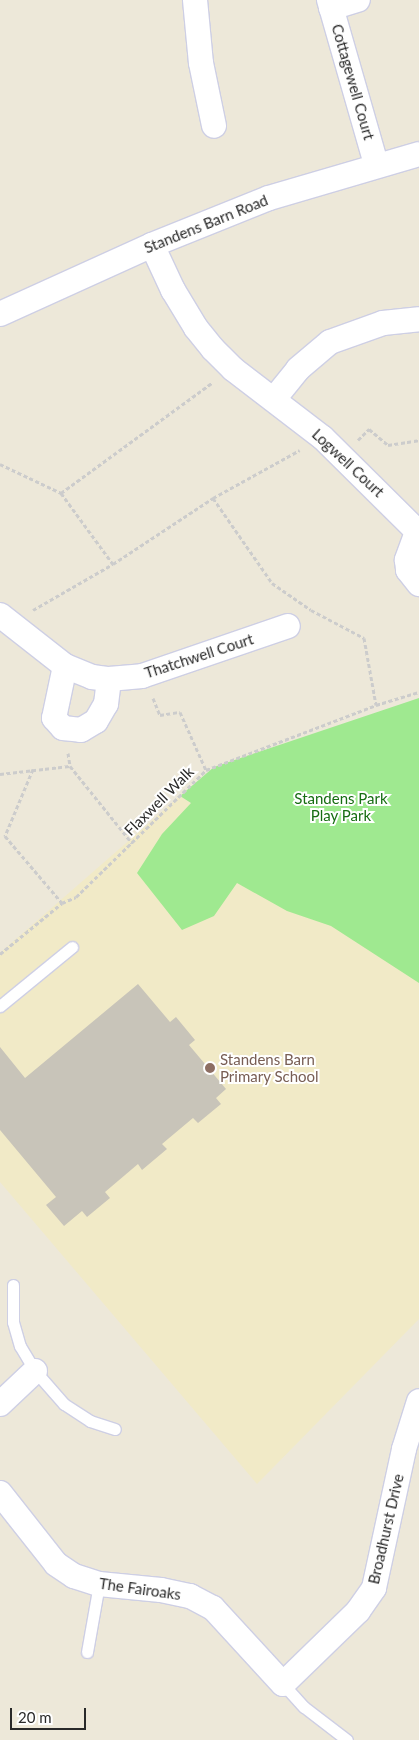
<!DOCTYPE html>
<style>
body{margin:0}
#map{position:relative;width:419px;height:1740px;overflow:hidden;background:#ede8d9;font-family:Lato,sans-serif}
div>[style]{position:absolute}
.education>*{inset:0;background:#f1eac7}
.green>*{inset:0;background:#9fe990}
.building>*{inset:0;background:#c8c4b9}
.path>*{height:3px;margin-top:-1.5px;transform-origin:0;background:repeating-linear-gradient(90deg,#ccc 0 4px,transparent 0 6.5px)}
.roads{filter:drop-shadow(1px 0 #cecfe4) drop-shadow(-1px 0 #cecfe4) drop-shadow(0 1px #cecfe4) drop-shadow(0 -1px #cecfe4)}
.service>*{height:11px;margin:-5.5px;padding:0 5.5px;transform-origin:5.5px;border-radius:5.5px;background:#fff}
.minor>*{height:24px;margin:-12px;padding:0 12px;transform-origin:12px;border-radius:12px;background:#fff}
.dots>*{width:14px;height:14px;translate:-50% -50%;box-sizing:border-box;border:2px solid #fff;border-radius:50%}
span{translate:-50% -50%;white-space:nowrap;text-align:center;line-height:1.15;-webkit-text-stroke:4px #fff;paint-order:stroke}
.street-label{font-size:15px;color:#292929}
.park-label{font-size:15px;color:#166d12}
.education-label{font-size:15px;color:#785e54}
.left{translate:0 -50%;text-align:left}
.scale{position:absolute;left:10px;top:1708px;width:76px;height:22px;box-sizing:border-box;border:2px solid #292929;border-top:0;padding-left:6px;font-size:15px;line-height:18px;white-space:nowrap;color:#292929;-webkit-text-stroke:4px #fff;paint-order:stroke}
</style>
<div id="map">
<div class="education">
<div style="clip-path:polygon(180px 796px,419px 951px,419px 1319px,257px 1484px,0 1182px,0 953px)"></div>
</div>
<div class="green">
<div style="clip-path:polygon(419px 698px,419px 983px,331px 926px,287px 911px,237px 883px,214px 916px,182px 930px,137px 873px,162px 834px,191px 803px,180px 796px,214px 767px)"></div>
</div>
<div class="building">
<div style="clip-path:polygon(138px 984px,170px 1022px,176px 1017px,195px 1040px,189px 1045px,226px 1089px,216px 1098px,221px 1104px,198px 1123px,193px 1118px,162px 1144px,167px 1149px,142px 1170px,138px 1164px,105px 1192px,110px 1198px,87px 1217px,82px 1211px,64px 1226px,46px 1205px,56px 1197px,0 1130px,0 1047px,25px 1078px)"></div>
</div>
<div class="path">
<div style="left:358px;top:440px;width:16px;rotate:-45deg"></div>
<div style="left:369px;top:429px;width:25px;rotate:40deg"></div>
<div style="left:388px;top:445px;width:31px;rotate:-9deg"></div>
<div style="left:0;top:464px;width:68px;rotate:25.4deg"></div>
<div style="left:61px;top:493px;width:88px;rotate:53.8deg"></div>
<div style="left:61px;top:493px;width:187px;rotate:-36.1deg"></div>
<div style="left:213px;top:498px;width:103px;rotate:55.2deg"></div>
<div style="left:272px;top:583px;width:47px;rotate:34.7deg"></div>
<div style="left:311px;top:610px;width:60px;rotate:27.8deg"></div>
<div style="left:364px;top:638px;width:68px;rotate:79.8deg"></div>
<div style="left:33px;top:610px;width:92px;rotate:-29.9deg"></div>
<div style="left:113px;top:564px;width:120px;rotate:-33.4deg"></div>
<div style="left:213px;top:498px;width:99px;rotate:-28.9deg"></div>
<div style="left:153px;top:698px;width:18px;rotate:68deg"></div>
<div style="left:160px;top:715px;width:20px;rotate:-9deg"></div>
<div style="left:180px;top:712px;width:64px;rotate:65.9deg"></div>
<div style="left:68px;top:753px;width:13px;rotate:81deg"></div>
<div style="left:70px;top:766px;width:99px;rotate:51.2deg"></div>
<div style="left:33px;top:769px;width:73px;rotate:112.7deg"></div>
<div style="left:5px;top:836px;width:88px;rotate:49.6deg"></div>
<div style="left:0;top:774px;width:70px;rotate:-6.5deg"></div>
<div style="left:0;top:954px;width:80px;rotate:-39.4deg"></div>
<div style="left:62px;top:903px;width:15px;rotate:-23deg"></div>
<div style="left:76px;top:897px;width:182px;rotate:-44.3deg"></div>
<div style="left:206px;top:770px;width:182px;rotate:-20.9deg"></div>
<div style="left:376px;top:705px;width:45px;rotate:-16.8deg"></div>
</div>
<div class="roads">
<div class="service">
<div style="left:0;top:1006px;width:93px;rotate:-39.3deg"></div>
<div style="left:13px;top:1285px;width:37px;rotate:90deg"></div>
<div style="left:13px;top:1322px;width:25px;rotate:74deg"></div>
<div style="left:20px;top:1346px;width:29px;rotate:59deg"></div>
<div style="left:35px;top:1371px;width:44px;rotate:48.7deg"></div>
<div style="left:64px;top:1404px;width:31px;rotate:33deg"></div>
<div style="left:90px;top:1421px;width:26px;rotate:18deg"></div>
<div style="left:87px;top:1652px;width:69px;rotate:-80deg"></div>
<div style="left:283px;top:1684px;width:31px;rotate:48deg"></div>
<div style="left:304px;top:1707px;width:54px;rotate:37.5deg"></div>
</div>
<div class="minor">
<div style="left:195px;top:0;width:63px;rotate:84.6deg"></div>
<div style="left:201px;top:63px;width:64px;rotate:78.3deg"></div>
<div style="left:329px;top:0;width:171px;rotate:74deg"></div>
<div style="left:331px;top:8px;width:28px;rotate:-17deg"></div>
<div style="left:152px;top:245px;width:50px;rotate:65deg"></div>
<div style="left:173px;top:290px;width:44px;rotate:58.8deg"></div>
<div style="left:196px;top:328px;width:27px;rotate:51deg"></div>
<div style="left:213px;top:349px;width:28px;rotate:45deg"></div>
<div style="left:233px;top:369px;width:113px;rotate:37.5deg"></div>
<div style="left:323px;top:438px;width:135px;rotate:44.7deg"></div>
<div style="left:0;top:314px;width:167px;rotate:-24.4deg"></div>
<div style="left:152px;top:245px;width:126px;rotate:-21.9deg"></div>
<div style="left:269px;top:198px;width:156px;rotate:-16.3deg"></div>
<div style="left:274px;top:399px;width:38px;rotate:-51deg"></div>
<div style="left:298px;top:369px;width:42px;rotate:-40.2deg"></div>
<div style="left:330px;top:342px;width:56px;rotate:-19.7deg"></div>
<div style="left:383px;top:323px;width:36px;rotate:-6deg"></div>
<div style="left:417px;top:532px;width:30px;rotate:110deg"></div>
<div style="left:407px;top:560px;width:10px;rotate:84deg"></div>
<div style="left:408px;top:570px;width:18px;rotate:52deg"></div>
<div style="left:0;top:615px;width:83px;rotate:38.1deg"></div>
<div style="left:65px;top:666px;width:29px;rotate:22deg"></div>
<div style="left:92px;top:677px;width:17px;rotate:7deg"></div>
<div style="left:109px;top:679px;width:33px;rotate:-5deg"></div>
<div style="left:142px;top:676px;width:154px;rotate:-18.9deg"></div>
<div style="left:65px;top:666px;width:53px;rotate:101.9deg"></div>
<div style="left:54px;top:718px;width:13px;rotate:48deg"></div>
<div style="left:63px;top:728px;width:18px;rotate:6deg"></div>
<div style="left:81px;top:730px;width:17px;rotate:-31deg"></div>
<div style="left:96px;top:721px;width:20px;rotate:-60deg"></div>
<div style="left:106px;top:704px;width:25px;rotate:-83deg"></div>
<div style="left:0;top:1404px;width:48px;rotate:-43.3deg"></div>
<div style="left:0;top:1493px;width:90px;rotate:51.7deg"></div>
<div style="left:56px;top:1564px;width:22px;rotate:34deg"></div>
<div style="left:74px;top:1576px;width:26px;rotate:18deg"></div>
<div style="left:99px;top:1584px;width:62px;rotate:5.5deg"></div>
<div style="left:161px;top:1590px;width:30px;rotate:12deg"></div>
<div style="left:190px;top:1596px;width:26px;rotate:28deg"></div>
<div style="left:213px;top:1608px;width:103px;rotate:47.4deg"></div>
<div style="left:283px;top:1684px;width:105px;rotate:-44.2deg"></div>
<div style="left:358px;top:1611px;width:28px;rotate:-55deg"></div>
<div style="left:374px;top:1588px;width:142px;rotate:-77.8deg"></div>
<div style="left:404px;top:1449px;width:50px;rotate:-72.6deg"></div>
</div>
</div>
<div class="dots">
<div style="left:210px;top:1068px;background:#8d6e63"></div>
</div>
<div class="street-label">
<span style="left:353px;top:82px;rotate:74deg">Cottagewell Court</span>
<span style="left:206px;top:224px;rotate:-22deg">Standens Barn Road</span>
<span style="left:348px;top:463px;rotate:43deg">Logwell Court</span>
<span style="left:199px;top:656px;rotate:-18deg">Thatchwell Court</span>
<span style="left:159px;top:801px;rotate:-45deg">Flaxwell Walk</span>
<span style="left:386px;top:1529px;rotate:-77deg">Broadhurst Drive</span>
<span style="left:140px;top:1589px;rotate:8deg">The Fairoaks</span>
</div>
<div class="park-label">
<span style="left:341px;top:807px">Standens Park<br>Play Park</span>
</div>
<div class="education-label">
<span class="left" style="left:220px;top:1068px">Standens Barn<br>Primary School</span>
</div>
<div class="scale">20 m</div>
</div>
